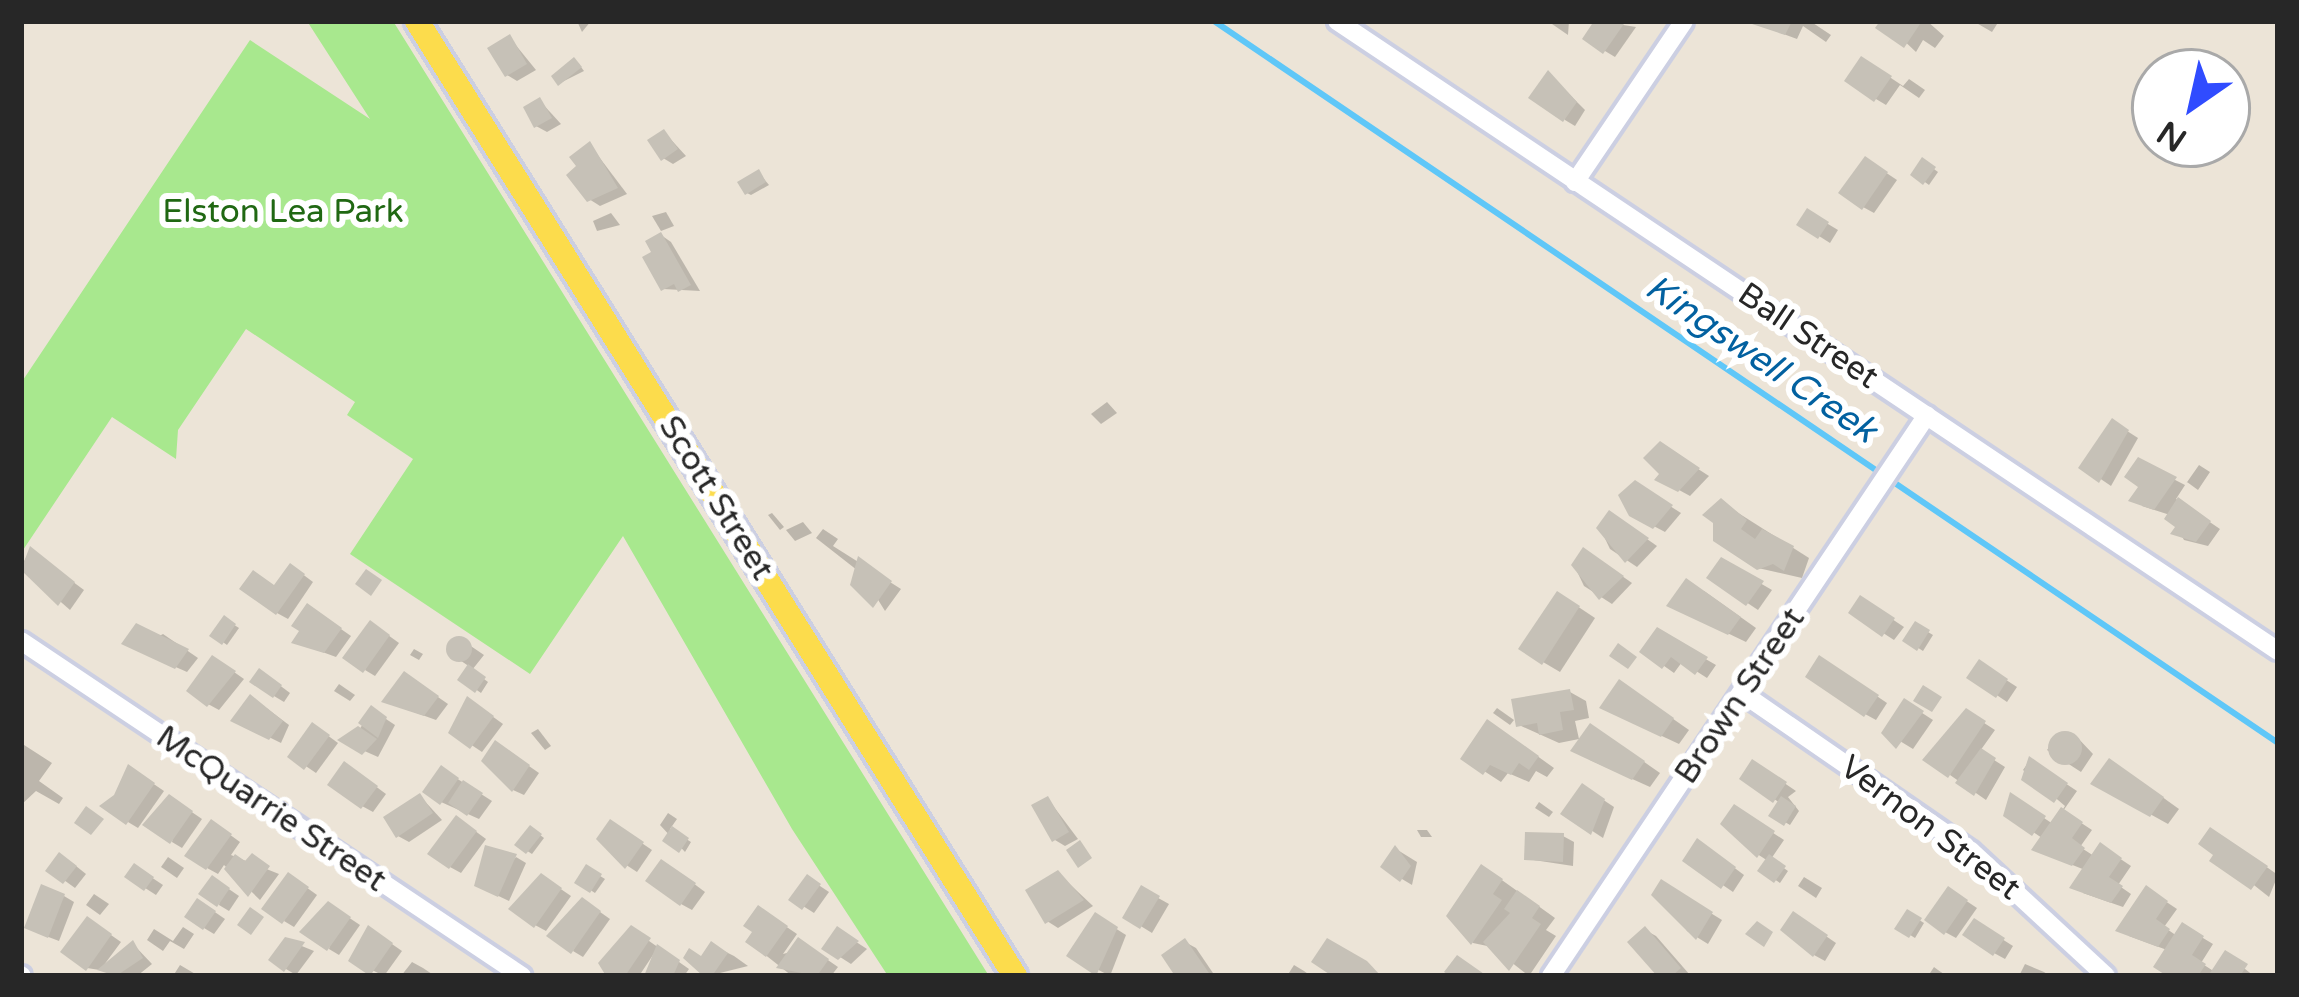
<!DOCTYPE html>
<style>
body{margin:0}
#map{position:relative;width:2299px;height:997px;overflow:hidden;background:#ece4d7;font-family:"Varela Round",sans-serif}
div>[style]{position:absolute}
.green>*{inset:0;background:#a8e88e}
.shadow>*{inset:0;background:#0003}
.stream>*{height:6px;margin:-3px;padding:0 3px;transform-origin:3px;border-radius:3px;background:#5fc7f8}
.building>*{inset:0;background:#c6c1b7}
.round{border-radius:50%}
.roads{filter:drop-shadow(3px 0 #cccfe2) drop-shadow(-3px 0 #cccfe2) drop-shadow(0 3px #cccfe2) drop-shadow(0 -3px #cccfe2)}
.minor>*{height:18px;margin:-9px;padding:0 9px;transform-origin:9px;border-radius:9px;background:#fff}
.major>*{height:24px;margin:-12px;padding:0 12px;transform-origin:12px;border-radius:12px;background:#fcdc4c}
span{translate:-50% -50%;white-space:nowrap;text-align:center;line-height:1.15;-webkit-text-stroke:12px #fff;paint-order:stroke}
.park-label{font-size:33px;color:#206813}
.street-label{font-size:33px;color:#272727}
.water-label{font-size:36px;color:#0261a0;font-style:italic}
.frame{position:absolute;inset:0;border:24px solid #272727;pointer-events:none}
.north{position:absolute;left:2131px;top:48px;width:120px;height:120px;box-sizing:border-box;background:#fff;border:3px solid #a9a9a9;border-radius:50%;rotate:214deg;font-size:33px;font-weight:700;line-height:48px;text-align:center;color:#272727}
.north::after{content:'';display:block;margin:auto;width:42px;height:54px;background:#304cff;clip-path:polygon(50% 0,100% 100%,50% 72%,0 100%)}
</style>
<div id="map">
<div class="green">
<div style="clip-path:polygon(307px 21px,393px 21px,989px 976px,888px 976px,792px 829px,623px 536px,530px 674px,350px 554px,413px 459px,347px 415px,355px 402px,246px 329px,178px 430px,176px 459px,112px 417px,21px 553px,21px 383px,250px 40px,370px 119px)"></div>
</div>
<div class="shadow">
<div style="clip-path:polygon(577px 21px,591px 21px,582px 32px)"></div>
<div style="clip-path:polygon(1569px 21px,1568px 35px,1552px 24px,1554px 21px)"></div>
<div style="clip-path:polygon(1598px 21px,1636px 27px,1615px 57px,1605px 51px)"></div>
<div style="clip-path:polygon(1810px 21px,1831px 35px,1826px 42px,1803px 26px,1797px 39px,1751px 22px)"></div>
<div style="clip-path:polygon(1883px 21px,1927px 21px,1944px 36px,1935px 48px,1923px 40px,1916px 52px)"></div>
<div style="clip-path:polygon(1973px 21px,1999px 21px,1992px 32px)"></div>
<div style="clip-path:polygon(510px 38px,536px 70px,517px 81px,507px 75px)"></div>
<div style="clip-path:polygon(578px 63px,584px 71px,560px 83px)"></div>
<div style="clip-path:polygon(1873px 66px,1903px 86px,1909px 79px,1925px 90px,1919px 98px,1900px 85px,1886px 105px,1876px 99px)"></div>
<div style="clip-path:polygon(1549px 74px,1585px 110px,1575px 126px,1565px 120px)"></div>
<div style="clip-path:polygon(540px 101px,561px 124px,547px 132px,536px 126px)"></div>
<div style="clip-path:polygon(664px 132px,686px 156px,673px 164px,663px 158px)"></div>
<div style="clip-path:polygon(590px 145px,627px 194px,600px 206px,589px 199px)"></div>
<div style="clip-path:polygon(1923px 161px,1938px 172px,1929px 185px,1914px 174px)"></div>
<div style="clip-path:polygon(1876px 166px,1897px 180px,1874px 213px,1863px 207px)"></div>
<div style="clip-path:polygon(759px 173px,769px 185px,751px 195px,747px 193px)"></div>
<div style="clip-path:polygon(666px 212px,674px 226px,661px 231px,652px 216px)"></div>
<div style="clip-path:polygon(1808px 212px,1838px 230px,1830px 243px,1800px 224px)"></div>
<div style="clip-path:polygon(611px 213px,620px 225px,597px 231px,593px 221px)"></div>
<div style="clip-path:polygon(661px 235px,671px 242px,700px 291px,663px 289px,655px 253px)"></div>
<div style="clip-path:polygon(1107px 402px,1117px 413px,1101px 424px,1091px 414px)"></div>
<div style="clip-path:polygon(2113px 422px,2138px 438px,2111px 486px,2083px 467px)"></div>
<div style="clip-path:polygon(1661px 445px,1709px 476px,1690px 496px,1659px 479px)"></div>
<div style="clip-path:polygon(2138px 461px,2185px 485px,2199px 465px,2210px 472px,2198px 490px,2187px 482px,2176px 499px,2220px 529px,2208px 546px,2184px 540px,2170px 515px,2142px 506px)"></div>
<div style="clip-path:polygon(1635px 484px,1681px 513px,1665px 532px,1631px 514px)"></div>
<div style="clip-path:polygon(1721px 502px,1809px 558px,1802px 578px,1758px 568px)"></div>
<div style="clip-path:polygon(772px 513px,784px 527px,780px 530px,768px 515px)"></div>
<div style="clip-path:polygon(1620px 520px,1657px 546px,1637px 567px,1610px 549px,1600px 528px)"></div>
<div style="clip-path:polygon(803px 522px,812px 533px,795px 541px,786px 530px)"></div>
<div style="clip-path:polygon(823px 529px,838px 539px,833px 546px,901px 589px,885px 611px,862px 574px,816px 538px)"></div>
<div style="clip-path:polygon(30px 550px,84px 590px,70px 610px,21px 567px)"></div>
<div style="clip-path:polygon(1595px 557px,1632px 583px,1612px 604px,1584px 586px,1574px 565px)"></div>
<div style="clip-path:polygon(1722px 561px,1772px 590px,1758px 610px,1710px 578px)"></div>
<div style="clip-path:polygon(301px 573px,313px 582px,288px 619px,277px 613px,276px 588px)"></div>
<div style="clip-path:polygon(1704px 591px,1756px 628px,1746px 642px,1671px 606px)"></div>
<div style="clip-path:polygon(1574px 604px,1595px 618px,1560px 672px,1543px 662px)"></div>
<div style="clip-path:polygon(1871px 605px,1904px 627px,1894px 640px,1852px 613px)"></div>
<div style="clip-path:polygon(318px 613px,351px 636px,336px 657px,295px 642px)"></div>
<div style="clip-path:polygon(225px 619px,239px 628px,227px 645px,213px 635px)"></div>
<div style="clip-path:polygon(1916px 625px,1933px 635px,1923px 651px,1906px 640px)"></div>
<div style="clip-path:polygon(381px 630px,399px 643px,375px 676px,365px 670px)"></div>
<div style="clip-path:polygon(1657px 631px,1716px 665px,1707px 678px,1682px 662px,1674px 673px,1643px 651px)"></div>
<div style="clip-path:polygon(163px 634px,198px 658px,187px 672px,135px 649px)"></div>
<div style="clip-path:polygon(459px 638px,484px 655px,472px 670px,488px 682px,481px 693px,461px 679px,470px 667px,448px 652px)"></div>
<div style="clip-path:polygon(414px 649px,423px 654px,419px 660px,410px 655px)"></div>
<div style="clip-path:polygon(1980px 663px,2017px 687px,2007px 702px,1970px 677px)"></div>
<div style="clip-path:polygon(224px 665px,244px 679px,219px 710px,208px 704px)"></div>
<div style="clip-path:polygon(1831px 665px,1887px 703px,1876px 720px,1865px 714px)"></div>
<div style="clip-path:polygon(270px 678px,290px 693px,284px 702px,274px 696px)"></div>
<div style="clip-path:polygon(415px 681px,448px 704px,436px 720px,386px 702px)"></div>
<div style="clip-path:polygon(339px 684px,355px 695px,350px 701px,334px 691px)"></div>
<div style="clip-path:polygon(1570px 692px,1586px 701px,1589px 718px,1575px 721px,1579px 739px,1559px 743px,1519px 725px)"></div>
<div style="clip-path:polygon(1636px 693px,1689px 730px,1679px 744px,1619px 716px)"></div>
<div style="clip-path:polygon(1905px 702px,1933px 720px,1913px 749px,1885px 732px)"></div>
<div style="clip-path:polygon(261px 704px,289px 725px,281px 743px,244px 725px)"></div>
<div style="clip-path:polygon(478px 706px,503px 724px,482px 752px,452px 732px)"></div>
<div style="clip-path:polygon(1497px 708px,1514px 720px,1510px 725px,1493px 713px)"></div>
<div style="clip-path:polygon(371px 709px,395px 725px,378px 757px,351px 745px)"></div>
<div style="clip-path:polygon(1967px 712px,1995px 730px,1980px 751px,2005px 767px,1986px 800px,1950px 775px)"></div>
<div style="clip-path:polygon(538px 729px,551px 746px,545px 750px,531px 733px)"></div>
<div style="clip-path:polygon(323px 732px,338px 743px,316px 773px,291px 756px)"></div>
<div style="clip-path:polygon(1505px 733px,1554px 768px,1547px 777px,1536px 771px,1529px 782px,1508px 773px,1501px 782px,1464px 758px)"></div>
<div style="clip-path:polygon(2058px 735px,2070px 741px,2075px 735px,2093px 754px,2081px 772px,2047px 750px)"></div>
<div style="clip-path:polygon(1607px 736px,1660px 773px,1650px 787px,1590px 760px)"></div>
<div style="clip-path:polygon(21px 743px,52px 763px,39px 781px,63px 798px,59px 804px,36px 791px,21px 805px)"></div>
<div style="clip-path:polygon(506px 750px,539px 773px,524px 795px,513px 790px)"></div>
<div style="clip-path:polygon(2030px 760px,2077px 791px,2063px 811px,2092px 830px,2080px 847px,2094px 856px,2101px 846px,2131px 866px,2118px 885px,2131px 894px,2123px 907px,2083px 893px,2085px 870px,2045px 854px,2042px 838px,2006px 814px,2011px 796px,2053px 824px,2065px 806px,2023px 770px)"></div>
<div style="clip-path:polygon(442px 769px,492px 801px,479px 819px,441px 802px)"></div>
<div style="clip-path:polygon(1764px 769px,1796px 791px,1788px 797px,1799px 811px,1790px 825px,1773px 815px,1780px 803px,1743px 778px)"></div>
<div style="clip-path:polygon(355px 771px,386px 794px,373px 812px,362px 806px)"></div>
<div style="clip-path:polygon(2126px 771px,2179px 809px,2168px 824px,2094px 783px)"></div>
<div style="clip-path:polygon(139px 774px,164px 791px,138px 828px,128px 822px)"></div>
<div style="clip-path:polygon(1593px 793px,1614px 807px,1603px 838px,1565px 813px)"></div>
<div style="clip-path:polygon(420px 796px,442px 820px,409px 842px,398px 836px)"></div>
<div style="clip-path:polygon(1048px 799px,1078px 839px,1065px 846px,1055px 840px)"></div>
<div style="clip-path:polygon(1539px 802px,1553px 812px,1549px 817px,1535px 808px)"></div>
<div style="clip-path:polygon(180px 804px,202px 819px,182px 848px,172px 842px)"></div>
<div style="clip-path:polygon(1735px 808px,1784px 840px,1771px 859px,1788px 871px,1780px 883px,1761px 870px,1768px 861px,1748px 848px)"></div>
<div style="clip-path:polygon(668px 813px,677px 819px,670px 829px,691px 842px,685px 852px,660px 825px)"></div>
<div style="clip-path:polygon(467px 825px,486px 839px,461px 873px,450px 867px)"></div>
<div style="clip-path:polygon(531px 828px,544px 838px,532px 854px,518px 845px)"></div>
<div style="clip-path:polygon(222px 829px,240px 842px,231px 855px,279px 874px,260px 900px,224px 865px,218px 874px,207px 868px)"></div>
<div style="clip-path:polygon(621px 829px,652px 850px,637px 872px,614px 857px)"></div>
<div style="clip-path:polygon(1417px 830px,1427px 830px,1432px 837px,1421px 837px)"></div>
<div style="clip-path:polygon(1563px 836px,1574px 842px,1573px 866px,1527px 859px)"></div>
<div style="clip-path:polygon(2228px 840px,2278px 875px,2269px 897px,2202px 844px)"></div>
<div style="clip-path:polygon(1708px 848px,1744px 875px,1733px 892px,1686px 860px)"></div>
<div style="clip-path:polygon(1396px 849px,1417px 862px,1412px 885px,1402px 879px)"></div>
<div style="clip-path:polygon(168px 857px,184px 868px,177px 878px,161px 867px)"></div>
<div style="clip-path:polygon(516px 857px,526px 863px,509px 901px,488px 891px)"></div>
<div style="clip-path:polygon(71px 862px,86px 874px,75px 888px,50px 870px)"></div>
<div style="clip-path:polygon(587px 868px,605px 879px,595px 893px,578px 882px)"></div>
<div style="clip-path:polygon(673px 868px,705px 892px,692px 910px,681px 904px)"></div>
<div style="clip-path:polygon(145px 873px,163px 885px,156px 895px,128px 877px)"></div>
<div style="clip-path:polygon(1058px 873px,1093px 906px,1058px 928px,1047px 921px)"></div>
<div style="clip-path:polygon(1804px 877px,1822px 888px,1816px 898px,1798px 886px)"></div>
<div style="clip-path:polygon(808px 878px,829px 892px,814px 913px,792px 899px)"></div>
<div style="clip-path:polygon(1499px 878px,1555px 918px,1546px 930px,1556px 936px,1529px 976px,1492px 947px,1473px 943px,1449px 916px)"></div>
<div style="clip-path:polygon(299px 882px,317px 895px,294px 927px,284px 921px)"></div>
<div style="clip-path:polygon(552px 883px,571px 896px,546px 931px,535px 925px)"></div>
<div style="clip-path:polygon(1662px 883px,1722px 920px,1708px 944px,1687px 931px)"></div>
<div style="clip-path:polygon(223px 885px,239px 896px,229px 911px,219px 905px)"></div>
<div style="clip-path:polygon(1142px 889px,1169px 904px,1152px 933px,1126px 917px)"></div>
<div style="clip-path:polygon(2147px 889px,2177px 909px,2164px 927px,2177px 936px,2183px 926px,2213px 944px,2201px 963px,2215px 972px,2226px 954px,2254px 976px,2178px 976px,2167px 950px,2129px 936px)"></div>
<div style="clip-path:polygon(94px 894px,109px 904px,100px 915px,86px 905px)"></div>
<div style="clip-path:polygon(64px 896px,74px 902px,59px 941px,38px 933px)"></div>
<div style="clip-path:polygon(1959px 896px,1977px 908px,1956px 938px,1945px 932px)"></div>
<div style="clip-path:polygon(593px 907px,610px 919px,583px 957px,573px 951px)"></div>
<div style="clip-path:polygon(209px 908px,225px 919px,214px 934px,204px 928px)"></div>
<div style="clip-path:polygon(339px 911px,360px 925px,339px 955px,329px 949px)"></div>
<div style="clip-path:polygon(1908px 913px,1924px 923px,1915px 938px,1899px 928px)"></div>
<div style="clip-path:polygon(769px 915px,797px 934px,783px 954px,809px 947px,838px 967px,831px 976px,792px 976px,749px 942px)"></div>
<div style="clip-path:polygon(1096px 916px,1126px 935px,1110px 976px,1070px 955px)"></div>
<div style="clip-path:polygon(1804px 921px,1836px 943px,1825px 961px,1814px 955px)"></div>
<div style="clip-path:polygon(1975px 922px,2013px 946px,2005px 959px,1994px 953px)"></div>
<div style="clip-path:polygon(98px 926px,121px 942px,104px 965px,133px 944px,152px 964px,137px 976px,87px 968px)"></div>
<div style="clip-path:polygon(183px 927px,194px 934px,184px 949px,170px 941px,163px 951px,147px 940px,154px 929px,173px 941px)"></div>
<div style="clip-path:polygon(632px 929px,689px 969px,684px 976px,645px 976px,655px 952px,639px 976px,610px 976px)"></div>
<div style="clip-path:polygon(838px 930px,867px 949px,851px 964px,826px 948px)"></div>
<div style="clip-path:polygon(1645px 930px,1656px 936px,1690px 975px,1661px 976px)"></div>
<div style="clip-path:polygon(379px 935px,402px 951px,384px 976px,352px 960px)"></div>
<div style="clip-path:polygon(287px 940px,314px 951px,296px 975px,286px 969px)"></div>
<div style="clip-path:polygon(1185px 942px,1196px 948px,1215px 976px,1179px 976px)"></div>
<div style="clip-path:polygon(712px 945px,734px 956px,748px 966px,708px 976px)"></div>
<div style="clip-path:polygon(412px 962px,423px 968px,435px 976px,401px 976px)"></div>
<div style="clip-path:polygon(2025px 964px,2044px 972px,2050px 976px,2019px 976px)"></div>
<div style="clip-path:polygon(180px 965px,197px 975px,199px 976px,173px 976px)"></div>
<div style="clip-path:polygon(1294px 965px,1304px 971px,1311px 976px,1287px 976px)"></div>
<div style="clip-path:polygon(1934px 967px,1938px 970px,1947px 976px,1928px 976px)"></div>
</div>
<div class="stream">
<div style="left:1214px;top:21px;width:1286px;rotate:34.16deg"></div>
</div>
<div class="building">
<div style="clip-path:polygon(1594px 21px,1626px 21px,1603px 54px,1582px 39px)"></div>
<div style="clip-path:polygon(1743px 21px,1792px 21px,1785px 35px)"></div>
<div style="clip-path:polygon(1880px 21px,1922px 21px,1904px 48px,1875px 28px)"></div>
<div style="clip-path:polygon(510px 34px,527px 64px,505px 77px,487px 48px)"></div>
<div style="clip-path:polygon(1861px 56px,1892px 76px,1874px 102px,1844px 81px)"></div>
<div style="clip-path:polygon(574px 57px,582px 67px,558px 86px,551px 76px)"></div>
<div style="clip-path:polygon(1548px 70px,1577px 102px,1563px 122px,1528px 98px)"></div>
<div style="clip-path:polygon(540px 97px,552px 118px,534px 128px,523px 107px)"></div>
<div style="clip-path:polygon(664px 129px,678px 149px,661px 161px,647px 140px)"></div>
<div style="clip-path:polygon(590px 141px,618px 188px,587px 202px,566px 175px,576px 166px,569px 157px)"></div>
<div style="clip-path:polygon(1865px 156px,1888px 172px,1862px 210px,1838px 193px)"></div>
<div style="clip-path:polygon(1922px 157px,1936px 167px,1923px 185px,1910px 175px)"></div>
<div style="clip-path:polygon(759px 169px,766px 182px,745px 195px,737px 182px)"></div>
<div style="clip-path:polygon(1807px 208px,1829px 222px,1818px 239px,1796px 225px)"></div>
<div style="clip-path:polygon(661px 232px,691px 285px,678px 292px,674px 284px,661px 291px,642px 257px,651px 252px,645px 241px)"></div>
<div style="clip-path:polygon(2112px 418px,2129px 430px,2099px 483px,2078px 468px)"></div>
<div style="clip-path:polygon(1660px 441px,1700px 468px,1678px 492px,1654px 480px,1659px 474px,1643px 458px)"></div>
<div style="clip-path:polygon(2138px 457px,2177px 477px,2154px 510px,2128px 501px,2138px 487px,2124px 477px)"></div>
<div style="clip-path:polygon(1635px 480px,1673px 505px,1653px 529px,1629px 516px,1618px 495px)"></div>
<div style="clip-path:polygon(2178px 497px,2211px 521px,2196px 542px,2170px 534px,2175px 527px,2164px 519px)"></div>
<div style="clip-path:polygon(1721px 498px,1747px 520px,1741px 529px,1755px 539px,1762px 529px,1794px 546px,1784px 571px,1773px 564px,1757px 570px,1713px 541px,1713px 523px,1702px 515px)"></div>
<div style="clip-path:polygon(1609px 510px,1649px 538px,1625px 563px,1596px 528px)"></div>
<div style="clip-path:polygon(30px 546px,75px 582px,58px 606px,21px 570px)"></div>
<div style="clip-path:polygon(1583px 547px,1624px 576px,1599px 600px,1571px 565px)"></div>
<div style="clip-path:polygon(858px 556px,892px 581px,873px 608px,850px 585px)"></div>
<div style="clip-path:polygon(1721px 557px,1764px 581px,1746px 606px,1706px 578px)"></div>
<div style="clip-path:polygon(290px 563px,305px 574px,276px 615px,239px 589px,253px 570px,274px 585px)"></div>
<div style="clip-path:polygon(366px 569px,382px 580px,371px 596px,355px 584px)"></div>
<div style="clip-path:polygon(1686px 578px,1741px 617px,1728px 635px,1666px 606px)"></div>
<div style="clip-path:polygon(1557px 591px,1580px 606px,1542px 665px,1518px 649px)"></div>
<div style="clip-path:polygon(1860px 595px,1895px 618px,1882px 637px,1848px 613px)"></div>
<div style="clip-path:polygon(307px 603px,342px 628px,324px 653px,291px 643px,299px 631px,291px 626px)"></div>
<div style="clip-path:polygon(224px 615px,236px 624px,222px 645px,209px 636px)"></div>
<div style="clip-path:polygon(370px 620px,390px 635px,363px 673px,342px 658px)"></div>
<div style="clip-path:polygon(1915px 621px,1930px 630px,1917px 651px,1902px 641px)"></div>
<div style="clip-path:polygon(136px 623px,189px 649px,175px 669px,121px 644px)"></div>
<div style="clip-path:polygon(1657px 627px,1708px 657px,1695px 675px,1671px 657px,1662px 669px,1639px 652px)"></div>
<div class="round" style="left:446px;top:636px;width:26px;height:26px"></div>
<div style="clip-path:polygon(1618px 643px,1637px 657px,1628px 669px,1609px 656px)"></div>
<div style="clip-path:polygon(212px 655px,236px 671px,207px 707px,186px 691px)"></div>
<div style="clip-path:polygon(1819px 655px,1879px 695px,1864px 717px,1805px 677px)"></div>
<div style="clip-path:polygon(1979px 659px,2008px 679px,1996px 698px,1966px 678px)"></div>
<div style="clip-path:polygon(468px 664px,486px 677px,475px 693px,457px 680px)"></div>
<div style="clip-path:polygon(259px 668px,282px 685px,273px 698px,249px 682px)"></div>
<div style="clip-path:polygon(404px 671px,439px 696px,424px 716px,381px 702px)"></div>
<div style="clip-path:polygon(1619px 679px,1674px 718px,1661px 737px,1599px 708px)"></div>
<div style="clip-path:polygon(1923px 685px,1942px 697px,1932px 712px,1913px 701px)"></div>
<div style="clip-path:polygon(1570px 689px,1574px 710px,1560px 712px,1563px 730px,1539px 735px,1537px 723px,1516px 727px,1511px 699px)"></div>
<div style="clip-path:polygon(250px 694px,283px 721px,269px 740px,230px 721px)"></div>
<div style="clip-path:polygon(467px 696px,494px 716px,470px 749px,448px 733px)"></div>
<div style="clip-path:polygon(1904px 698px,1924px 711px,1896px 749px,1881px 733px)"></div>
<div style="clip-path:polygon(371px 705px,387px 717px,378px 738px,358px 723px)"></div>
<div style="clip-path:polygon(1966px 708px,1986px 721px,1948px 778px,1922px 760px)"></div>
<div style="clip-path:polygon(1487px 719px,1539px 756px,1529px 770px,1519px 763px,1511px 775px,1490px 765px,1483px 775px,1460px 759px)"></div>
<div style="clip-path:polygon(312px 722px,330px 735px,304px 770px,287px 757px)"></div>
<div style="clip-path:polygon(1590px 723px,1645px 761px,1632px 780px,1570px 751px)"></div>
<div style="clip-path:polygon(358px 726px,377px 739px,362px 755px,337px 740px)"></div>
<div class="round" style="left:2048px;top:731px;width:34px;height:34px"></div>
<div style="clip-path:polygon(495px 740px,530px 765px,512px 792px,481px 761px)"></div>
<div style="clip-path:polygon(1981px 748px,1996px 758px,1974px 796px,1955px 783px)"></div>
<div style="clip-path:polygon(2029px 756px,2068px 783px,2054px 803px,2021px 780px)"></div>
<div style="clip-path:polygon(2109px 758px,2164px 797px,2150px 817px,2090px 784px)"></div>
<div style="clip-path:polygon(1752px 759px,1787px 782px,1773px 803px,1739px 779px)"></div>
<div style="clip-path:polygon(344px 761px,378px 786px,361px 809px,327px 785px)"></div>
<div style="clip-path:polygon(128px 764px,155px 783px,126px 825px,99px 806px,114px 795px)"></div>
<div style="clip-path:polygon(441px 765px,459px 778px,440px 805px,422px 792px)"></div>
<div style="clip-path:polygon(463px 780px,483px 793px,467px 816px,448px 803px)"></div>
<div style="clip-path:polygon(1582px 783px,1605px 799px,1591px 835px,1560px 814px)"></div>
<div style="clip-path:polygon(2010px 792px,2046px 816px,2032px 836px,2003px 816px)"></div>
<div style="clip-path:polygon(420px 793px,433px 813px,396px 838px,383px 817px)"></div>
<div style="clip-path:polygon(169px 794px,193px 811px,170px 844px,142px 825px)"></div>
<div style="clip-path:polygon(1048px 796px,1069px 832px,1052px 842px,1031px 805px)"></div>
<div style="clip-path:polygon(1781px 796px,1796px 806px,1784px 826px,1768px 816px)"></div>
<div style="clip-path:polygon(1734px 804px,1775px 831px,1757px 858px,1720px 824px)"></div>
<div style="clip-path:polygon(86px 806px,104px 819px,91px 835px,74px 823px)"></div>
<div style="clip-path:polygon(2061px 807px,2083px 822px,2072px 838px,2085px 848px,2072px 866px,2031px 850px)"></div>
<div style="clip-path:polygon(456px 815px,477px 831px,449px 869px,427px 854px)"></div>
<div style="clip-path:polygon(211px 819px,232px 834px,206px 870px,184px 856px)"></div>
<div style="clip-path:polygon(610px 819px,644px 842px,625px 869px,596px 839px)"></div>
<div style="clip-path:polygon(530px 825px,542px 834px,526px 854px,514px 845px)"></div>
<div style="clip-path:polygon(672px 826px,689px 838px,679px 853px,662px 841px)"></div>
<div style="clip-path:polygon(2210px 827px,2268px 866px,2251px 890px,2209px 861px,2213px 855px,2198px 844px)"></div>
<div style="clip-path:polygon(1525px 832px,1564px 833px,1563px 862px,1524px 860px)"></div>
<div style="clip-path:polygon(1697px 838px,1736px 867px,1721px 889px,1682px 861px)"></div>
<div style="clip-path:polygon(1080px 840px,1092px 858px,1078px 868px,1066px 850px)"></div>
<div style="clip-path:polygon(2100px 842px,2122px 858px,2109px 877px,2123px 886px,2111px 903px,2069px 888px)"></div>
<div style="clip-path:polygon(485px 845px,517px 854px,498px 897px,474px 886px)"></div>
<div style="clip-path:polygon(1395px 845px,1411px 866px,1400px 882px,1380px 867px)"></div>
<div style="clip-path:polygon(59px 852px,77px 866px,63px 884px,45px 871px)"></div>
<div style="clip-path:polygon(252px 853px,270px 866px,248px 897px,224px 869px,235px 854px,245px 861px)"></div>
<div style="clip-path:polygon(1769px 854px,1786px 866px,1774px 883px,1757px 871px)"></div>
<div style="clip-path:polygon(661px 859px,696px 883px,680px 906px,645px 881px)"></div>
<div style="clip-path:polygon(134px 863px,154px 877px,144px 891px,124px 877px)"></div>
<div style="clip-path:polygon(586px 864px,602px 874px,590px 893px,574px 883px)"></div>
<div style="clip-path:polygon(1481px 864px,1503px 879px,1493px 894px,1502px 900px,1471px 945px,1446px 916px)"></div>
<div style="clip-path:polygon(1058px 870px,1084px 900px,1045px 924px,1025px 890px)"></div>
<div style="clip-path:polygon(288px 872px,309px 887px,282px 924px,261px 909px)"></div>
<div style="clip-path:polygon(541px 873px,562px 888px,534px 928px,508px 909px)"></div>
<div style="clip-path:polygon(807px 874px,821px 884px,802px 910px,788px 900px)"></div>
<div style="clip-path:polygon(212px 875px,230px 888px,217px 907px,198px 894px)"></div>
<div style="clip-path:polygon(1661px 879px,1713px 912px,1696px 940px,1651px 895px)"></div>
<div style="clip-path:polygon(41px 884px,65px 894px,48px 938px,24px 928px)"></div>
<div style="clip-path:polygon(1141px 885px,1160px 896px,1140px 929px,1122px 918px)"></div>
<div style="clip-path:polygon(2146px 885px,2168px 901px,2156px 919px,2170px 929px,2158px 947px,2115px 931px)"></div>
<div style="clip-path:polygon(1948px 886px,1968px 900px,1944px 935px,1924px 920px)"></div>
<div style="clip-path:polygon(1517px 890px,1540px 906px,1532px 918px,1541px 924px,1509px 971px,1483px 942px,1510px 913px,1504px 909px)"></div>
<div style="clip-path:polygon(582px 897px,601px 911px,571px 954px,546px 936px)"></div>
<div style="clip-path:polygon(197px 898px,216px 911px,203px 930px,184px 917px)"></div>
<div style="clip-path:polygon(328px 901px,351px 917px,327px 951px,299px 932px)"></div>
<div style="clip-path:polygon(758px 905px,788px 926px,766px 957px,745px 942px,752px 932px,743px 926px)"></div>
<div style="clip-path:polygon(250px 907px,264px 917px,251px 935px,237px 925px)"></div>
<div style="clip-path:polygon(1907px 909px,1922px 918px,1909px 938px,1894px 929px)"></div>
<div style="clip-path:polygon(1793px 911px,1828px 935px,1813px 957px,1780px 930px)"></div>
<div style="clip-path:polygon(1095px 912px,1118px 927px,1096px 976px,1066px 956px)"></div>
<div style="clip-path:polygon(87px 916px,112px 934px,86px 971px,60px 952px)"></div>
<div style="clip-path:polygon(1974px 918px,2005px 938px,1993px 956px,1962px 935px)"></div>
<div style="clip-path:polygon(1757px 921px,1773px 932px,1764px 947px,1745px 934px)"></div>
<div style="clip-path:polygon(2182px 922px,2204px 936px,2192px 955px,2206px 964px,2198px 976px,2167px 976px,2153px 967px)"></div>
<div style="clip-path:polygon(368px 925px,393px 943px,370px 976px,348px 961px)"></div>
<div style="clip-path:polygon(631px 925px,651px 938px,625px 976px,606px 976px,598px 963px)"></div>
<div style="clip-path:polygon(837px 926px,859px 941px,838px 960px,821px 949px)"></div>
<div style="clip-path:polygon(1645px 926px,1681px 968px,1672px 976px,1657px 976px,1627px 942px)"></div>
<div style="clip-path:polygon(285px 937px,305px 942px,284px 972px,268px 960px)"></div>
<div style="clip-path:polygon(798px 937px,829px 959px,817px 976px,776px 968px)"></div>
<div style="clip-path:polygon(1185px 938px,1211px 976px,1175px 976px,1161px 955px)"></div>
<div style="clip-path:polygon(1327px 938px,1367px 961px,1381px 976px,1332px 976px,1311px 962px)"></div>
<div style="clip-path:polygon(133px 940px,143px 958px,116px 976px,97px 970px)"></div>
<div style="clip-path:polygon(711px 941px,728px 953px,712px 976px,703px 976px,683px 958px,689px 948px,701px 956px)"></div>
<div style="clip-path:polygon(657px 944px,680px 960px,673px 976px,644px 976px)"></div>
<div style="clip-path:polygon(2225px 950px,2248px 964px,2240px 976px,2208px 976px)"></div>
<div style="clip-path:polygon(1457px 955px,1487px 976px,1450px 976px,1444px 972px)"></div>
</div>
<div class="roads">
<div class="minor">
<div style="left:1337px;top:21px;width:1132px;rotate:33.8deg"></div>
<div style="left:1575px;top:182px;width:194px;rotate:-55.9deg"></div>
<div style="left:21px;top:641px;width:603px;rotate:33.77deg"></div>
<div style="left:1742px;top:693px;width:278px;rotate:34.6deg"></div>
<div style="left:1971px;top:851px;width:184px;rotate:42.8deg"></div>
<div style="left:21px;top:975px;width:1px;rotate:45deg"></div>
<div style="left:1551px;top:976px;width:675px;rotate:-56.17deg"></div>
</div>
<div class="major">
<div style="left:417px;top:21px;width:1127px;rotate:57.95deg"></div>
</div>
</div>
<div class="park-label">
<span style="left:283px;top:212px">Elston Lea Park</span>
</div>
<div class="street-label">
<span style="left:1808px;top:336px;rotate:34deg">Ball Street</span>
<span style="left:716px;top:498px;rotate:58deg">Scott Street</span>
<span style="left:1740px;top:696px;rotate:-56deg">Brown Street</span>
<span style="left:271px;top:809px;rotate:34deg">McQuarrie Street</span>
<span style="left:1930px;top:828px;rotate:37deg">Vernon Street</span>
</div>
<div class="water-label">
<span style="left:1761px;top:359px;rotate:34deg">Kingswell Creek</span>
</div>
<div class="frame"></div>
<div class="north">N</div>
</div>
